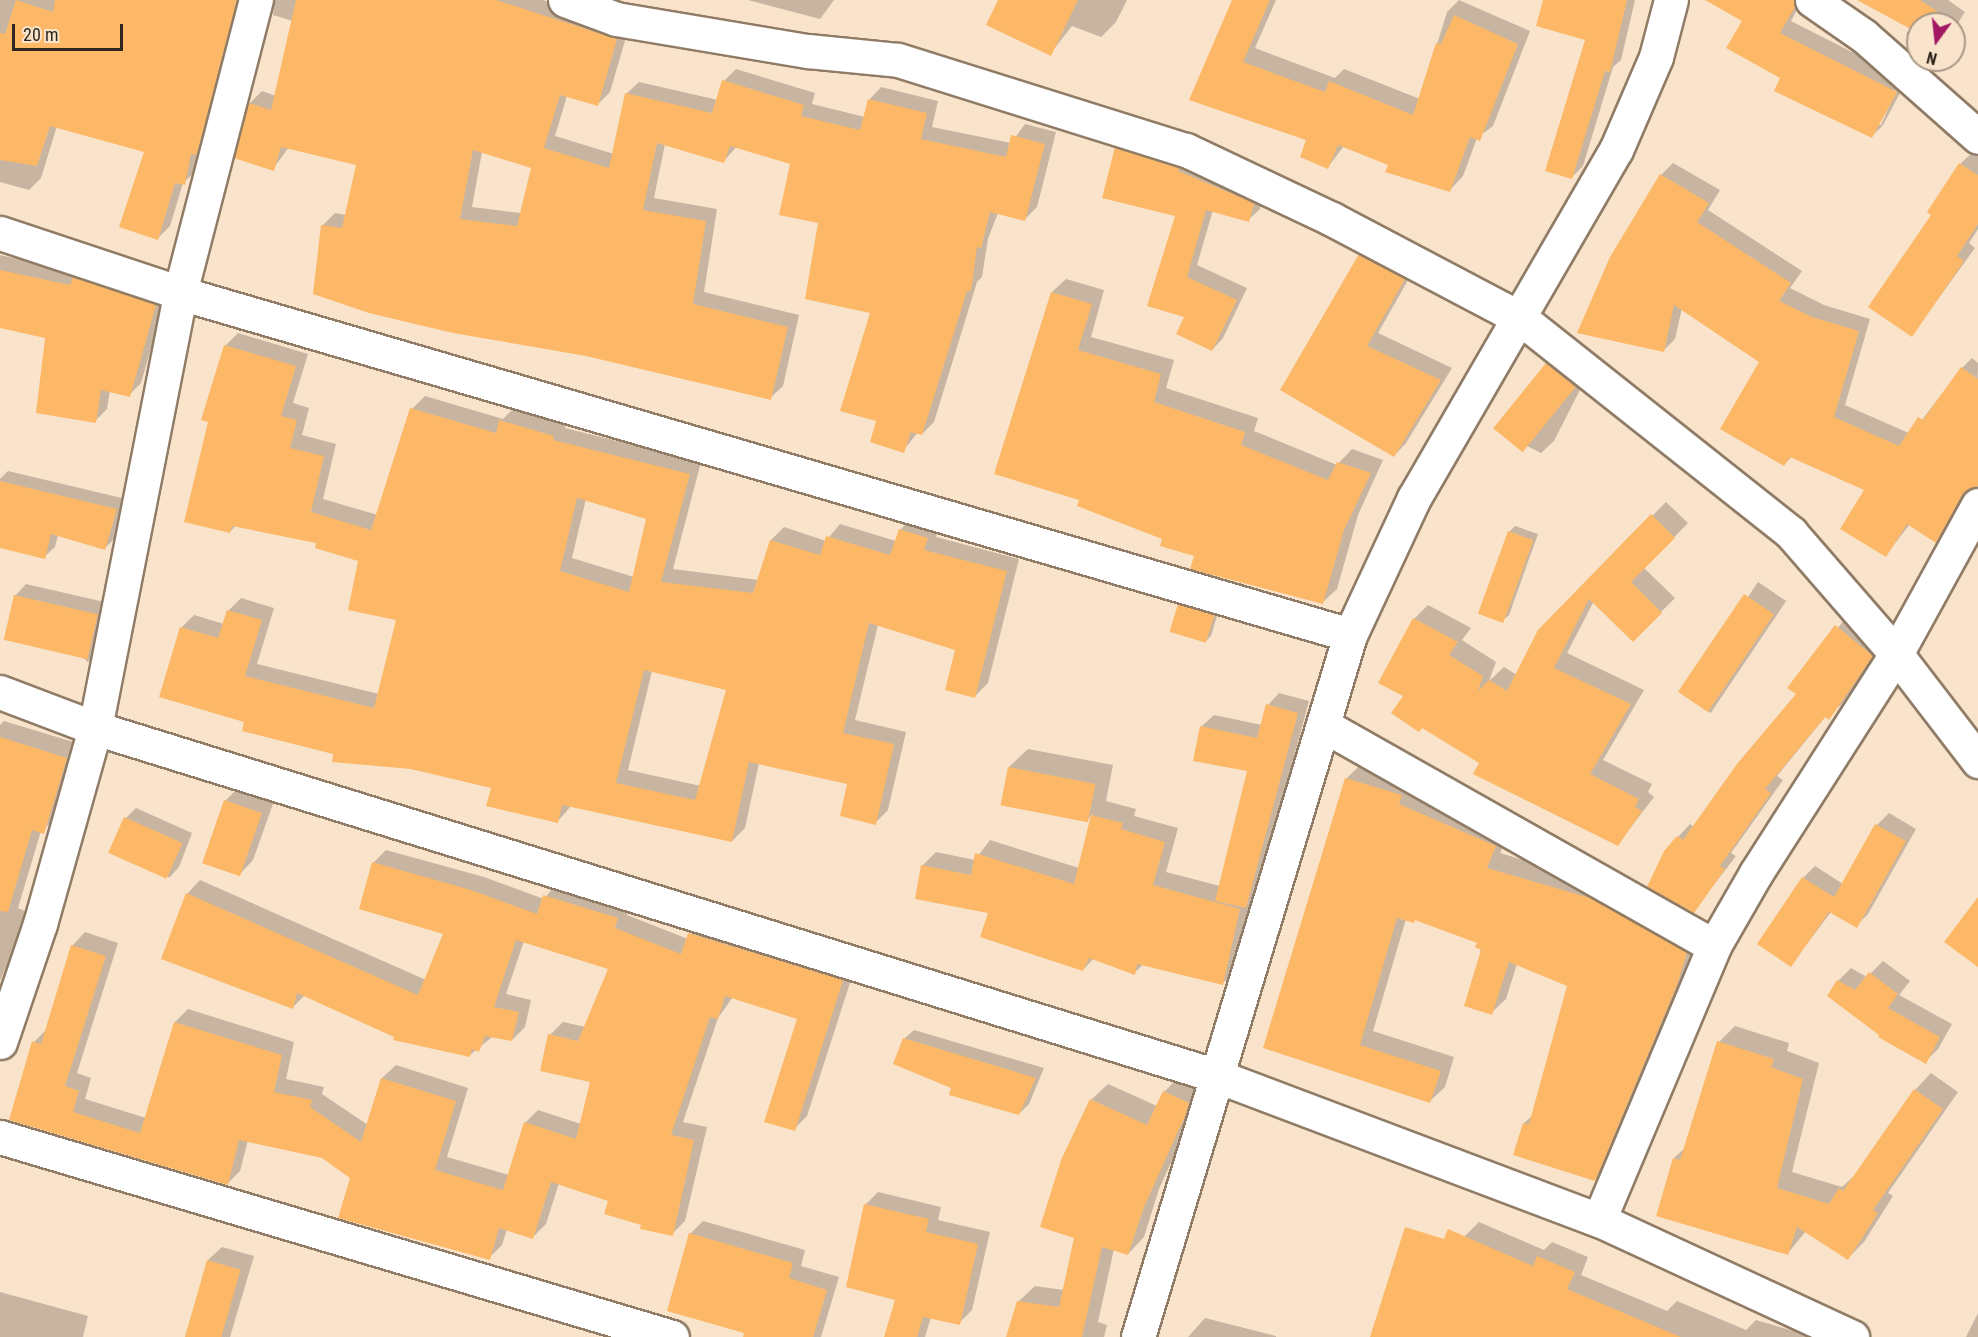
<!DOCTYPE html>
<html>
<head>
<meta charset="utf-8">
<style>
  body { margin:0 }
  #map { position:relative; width:1978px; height:1337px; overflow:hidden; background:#f9e3cb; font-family:"Roboto Condensed",sans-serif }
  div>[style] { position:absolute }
  .shadow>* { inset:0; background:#0003; transform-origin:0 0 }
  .building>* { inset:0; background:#fcb866; transform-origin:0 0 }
  .roads { filter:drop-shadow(2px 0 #907c66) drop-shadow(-2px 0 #907c66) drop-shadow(0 2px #907c66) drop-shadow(0 -2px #907c66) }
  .minor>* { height:33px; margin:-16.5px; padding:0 16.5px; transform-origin:16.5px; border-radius:16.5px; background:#fff }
  .tertiary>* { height:33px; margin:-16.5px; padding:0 16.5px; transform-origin:16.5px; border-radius:16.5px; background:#fff }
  span { translate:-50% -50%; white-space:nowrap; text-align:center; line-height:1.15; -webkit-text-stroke:6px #f9e3cb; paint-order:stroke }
  .north { position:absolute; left:1906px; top:12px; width:60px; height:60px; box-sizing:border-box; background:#f9e3cb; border:2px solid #a89886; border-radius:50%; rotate:195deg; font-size:16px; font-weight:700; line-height:24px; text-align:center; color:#2f271e }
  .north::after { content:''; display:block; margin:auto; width:21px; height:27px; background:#a21963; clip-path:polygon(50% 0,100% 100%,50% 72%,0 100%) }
  .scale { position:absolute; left:12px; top:24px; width:111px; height:27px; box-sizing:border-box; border:3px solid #2f271e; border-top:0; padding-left:8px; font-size:18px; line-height:21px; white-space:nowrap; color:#2f271e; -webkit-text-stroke:4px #f9e3cb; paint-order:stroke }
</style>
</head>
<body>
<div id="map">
  <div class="shadow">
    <div style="clip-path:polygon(0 0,245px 0,196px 171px,183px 183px,170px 226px,158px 238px,146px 151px,57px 126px,41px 178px,29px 190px,0 182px)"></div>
    <div style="clip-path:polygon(evenodd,275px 0,543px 0,629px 27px,610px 92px,598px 104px,567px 96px,555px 136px,614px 154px,626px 94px,639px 82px,718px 100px,724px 81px,736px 69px,815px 93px,812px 104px,865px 117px,869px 100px,881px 87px,938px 101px,932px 127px,1011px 143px,1025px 124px,1056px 132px,1037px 207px,1025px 219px,998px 213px,988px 239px,982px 277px,977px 282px,934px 422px,922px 434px,918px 432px,903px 451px,878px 420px,871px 312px,820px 222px,792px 163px,737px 146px,724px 161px,665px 144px,654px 198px,717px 209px,704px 292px,799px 315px,783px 386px,770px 398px,322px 226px,335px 213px,346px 215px,358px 163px,289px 147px,273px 169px,236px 157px,250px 103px,262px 91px,276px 96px,293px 21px,273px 15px,275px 0,482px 152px,533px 167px,521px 213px,472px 207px,482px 152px)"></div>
    <div style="clip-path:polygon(748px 0,834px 0,820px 19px)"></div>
    <div style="clip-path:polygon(1000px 0,1127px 0,1116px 22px,1101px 37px,1072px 26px,1050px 54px)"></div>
    <div style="clip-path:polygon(1233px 0,1276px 0,1255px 48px,1335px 78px,1344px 69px,1420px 99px,1447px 12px,1459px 0,1530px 31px,1493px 126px,1477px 138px,1463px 176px,1450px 190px,1344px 146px,1328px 167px,1308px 139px,1191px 99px)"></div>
    <div style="clip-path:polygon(1545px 0,1635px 0,1621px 60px,1613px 67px,1583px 166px,1572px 177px,1586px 39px)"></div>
    <div style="clip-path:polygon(evenodd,1762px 0,1802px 0,1791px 21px,1907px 80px,1883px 125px,1872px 136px,1782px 78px,1762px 0,1899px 84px,1881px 125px,1877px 125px,1899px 84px)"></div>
    <div style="clip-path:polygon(1860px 0,1948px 0,1965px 12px,1954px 29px,1954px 24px,1918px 24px,1918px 43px,1906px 34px,1911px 28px)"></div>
    <div style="clip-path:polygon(1128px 137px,1265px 191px,1260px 209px,1248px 220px,1213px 210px,1197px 265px,1247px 288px,1223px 338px,1212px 350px,1186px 316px,1177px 215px,1116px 148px)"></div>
    <div style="clip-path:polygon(1973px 152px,1978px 155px,1978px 229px,1969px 243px,1975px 248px,1912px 335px,1933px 215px,1960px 164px)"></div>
    <div style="clip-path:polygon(1673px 163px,1720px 190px,1708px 210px,1802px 271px,1790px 288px,1824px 305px,1870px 319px,1845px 405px,1911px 434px,1962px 368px,1972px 358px,1978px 363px,1975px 480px,1947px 529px,1935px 541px,1910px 524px,1886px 555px,1866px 489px,1792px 456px,1784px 465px,1761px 362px,1682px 308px,1675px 339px,1663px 351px,1661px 175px)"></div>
    <div style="clip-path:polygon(1372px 243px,1416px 266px,1378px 333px,1452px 368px,1406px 443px,1394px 456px,1282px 390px,1360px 255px)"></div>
    <div style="clip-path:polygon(0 255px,167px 293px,141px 383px,129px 395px,110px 390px,107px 409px,95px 421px,47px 336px,0 327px)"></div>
    <div style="clip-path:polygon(1066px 279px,1104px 290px,1091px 337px,1174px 360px,1166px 388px,1258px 418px,1254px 431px,1337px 465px,1352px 449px,1383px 460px,1358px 515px,1337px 589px,1323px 602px,1196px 555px,1081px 499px,1052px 292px)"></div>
    <div style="clip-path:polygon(evenodd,238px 333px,308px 354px,293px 403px,309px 408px,302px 435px,336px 444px,323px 499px,378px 515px,412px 409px,425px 396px,503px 419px,514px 408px,566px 423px,565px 428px,701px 462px,673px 569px,759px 580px,771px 540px,784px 527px,826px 541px,840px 524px,896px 541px,900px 530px,913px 517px,940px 526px,936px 537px,1019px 559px,988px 683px,975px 696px,957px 649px,878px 625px,855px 720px,906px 732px,888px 810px,875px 823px,849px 783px,759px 763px,745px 828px,732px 841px,571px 806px,558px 821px,493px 786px,334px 753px,246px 721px,181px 628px,194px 615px,224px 624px,228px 611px,241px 598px,274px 608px,257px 664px,379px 694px,398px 619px,360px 560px,318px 542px,236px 525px,230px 532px,225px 346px,238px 333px,586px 499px,648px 517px,634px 577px,572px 558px,586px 499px,238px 333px,652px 671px,728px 689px,701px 786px,628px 770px,652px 671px)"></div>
    <div style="clip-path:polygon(1560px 351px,1588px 374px,1554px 441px,1541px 453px,1509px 437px,1547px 363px)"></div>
    <div style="clip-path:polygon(8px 471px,126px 499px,115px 538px,104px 549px,58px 535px,55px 547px,44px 557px,0 546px,0 479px)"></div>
    <div style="clip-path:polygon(1666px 502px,1688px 523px,1644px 568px,1675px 598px,1633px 640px,1594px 601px,1567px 653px,1644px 690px,1603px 760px,1652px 784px,1648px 792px,1654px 797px,1618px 844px,1481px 762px,1405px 696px,1414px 619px,1428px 605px,1471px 628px,1462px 640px,1496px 662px,1489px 681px,1504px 667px,1517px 675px,1539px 631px)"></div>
    <div style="clip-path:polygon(1515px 526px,1538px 534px,1509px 615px,1503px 620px,1509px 532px)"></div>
    <div style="left:1758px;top:582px;width:34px;height:135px;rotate:34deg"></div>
    <div style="clip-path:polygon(26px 584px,109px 603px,99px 651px,88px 662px,15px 596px)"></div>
    <div style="clip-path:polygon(1186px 599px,1219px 609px,1211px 636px,1205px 642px,1180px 605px)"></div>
    <div style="clip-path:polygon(1849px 614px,1884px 643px,1841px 705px,1826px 716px,1777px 776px,1783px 780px,1731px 853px,1736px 856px,1694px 911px,1678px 837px,1690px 824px,1694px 827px,1798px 694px,1790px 688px)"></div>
    <div style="clip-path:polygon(1279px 693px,1309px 701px,1237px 969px,1223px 983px,1144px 964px,1134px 973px,1094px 958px,1083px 970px,922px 866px,936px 852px,975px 860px,990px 840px,1079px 868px,1093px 814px,1087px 820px,1009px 767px,1028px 749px,1113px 765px,1106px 801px,1136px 809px,1134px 816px,1178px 828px,1166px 872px,1220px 886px,1249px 770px,1202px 726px,1214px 715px,1262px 725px,1268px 705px)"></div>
    <div style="clip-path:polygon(4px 721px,80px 744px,57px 818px,41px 831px,18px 908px,29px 913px,0 981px,0 725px)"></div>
    <div style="clip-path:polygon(1361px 764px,1510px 831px,1500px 853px,1605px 884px,1700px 938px,1609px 1165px,1594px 1180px,1524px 1123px,1533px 1115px,1569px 986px,1517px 964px,1506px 999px,1491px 1013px,1479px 942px,1416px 919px,1406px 919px,1373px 1031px,1454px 1057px,1445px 1087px,1430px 1101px,1265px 1047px,1346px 779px)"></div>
    <div style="clip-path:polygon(238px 788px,274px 801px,253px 860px,241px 873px,225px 801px)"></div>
    <div style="clip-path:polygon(136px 808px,192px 833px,179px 867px,169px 878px,126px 818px)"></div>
    <div style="clip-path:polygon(1889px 813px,1916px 829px,1868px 914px,1856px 926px,1831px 912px,1791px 965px,1803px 878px,1815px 866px,1843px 884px,1877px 825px)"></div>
    <div style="clip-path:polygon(386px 850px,484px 877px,544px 899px,558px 882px,630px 905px,627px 915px,688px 939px,702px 920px,855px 967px,850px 983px,695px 933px,850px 983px,807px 1116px,794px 1129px,798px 1018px,733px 997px,718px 1018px,683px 1122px,707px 1127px,685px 1221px,672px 1234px,643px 1224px,609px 1200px,559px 1183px,546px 1224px,533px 1237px,507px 1229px,502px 1245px,489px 1258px,323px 1156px,248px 1140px,240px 1171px,227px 1184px,10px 1119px,34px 1042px,47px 1029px,72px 946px,85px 932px,118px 943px,77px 1073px,91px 1078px,85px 1099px,146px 1118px,175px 1022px,188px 1009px,294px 1042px,286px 1079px,324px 1087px,322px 1094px,368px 1125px,382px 1078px,396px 1065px,468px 1088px,447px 1157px,509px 1175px,525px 1123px,538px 1110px,581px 1124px,592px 1080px,550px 1035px,563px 1022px,586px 1027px,610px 968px,524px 941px,506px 994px,531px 1000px,525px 1027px,512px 1040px,492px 1037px,470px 1055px,395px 1036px,305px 995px,293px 1007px,163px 958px,188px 893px,200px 880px,426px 980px,445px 933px,373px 863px)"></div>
    <div style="clip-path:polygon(1883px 961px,1910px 981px,1899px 995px,1952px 1024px,1938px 1049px,1925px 1062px,1881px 1034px,1838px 981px,1851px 968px,1867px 977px)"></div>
    <div style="clip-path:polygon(1735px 1026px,1789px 1043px,1787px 1051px,1819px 1063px,1792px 1172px,1842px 1187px,1857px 1173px,1915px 1090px,1931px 1073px,1958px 1092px,1888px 1193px,1893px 1196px,1864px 1242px,1848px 1258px,1806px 1231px,1788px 1253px,1674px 1158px,1686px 1147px,1719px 1042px)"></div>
    <div style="clip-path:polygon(914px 1030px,1044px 1068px,1029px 1104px,1019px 1114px,953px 1087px,904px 1039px)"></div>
    <div style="clip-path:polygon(1180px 1076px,1205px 1087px,1159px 1189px,1144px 1237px,1128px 1254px,1114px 1249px,1098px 1322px,1107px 1325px,1104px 1337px,1010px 1337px,1018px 1302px,1035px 1286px,1064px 1290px,1076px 1237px,1091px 1100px,1108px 1084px,1157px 1106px,1164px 1092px)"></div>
    <div style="clip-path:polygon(878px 1192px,941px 1207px,938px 1220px,990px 1232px,972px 1310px,959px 1323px,931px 1317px,925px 1337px,885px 1337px,897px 1298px,865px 1205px)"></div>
    <div style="clip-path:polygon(703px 1221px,805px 1250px,801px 1266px,839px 1277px,821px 1337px,744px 1337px,746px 1332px,690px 1234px)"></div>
    <div style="clip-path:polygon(1479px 1222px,1544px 1250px,1552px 1242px,1588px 1257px,1581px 1275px,1667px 1311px,1677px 1301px,1746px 1330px,1756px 1320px,1814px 1337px,1444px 1337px,1464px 1237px)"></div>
    <div style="clip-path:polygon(222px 1247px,254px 1256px,230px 1337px,185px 1337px,208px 1260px)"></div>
    <div style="clip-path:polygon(0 1292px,88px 1316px,83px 1337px,0 1337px)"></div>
    <div style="clip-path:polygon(1978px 1313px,1978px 1337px,1966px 1337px)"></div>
    <div style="clip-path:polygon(1205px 1318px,1276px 1336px,1276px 1337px,1188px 1337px)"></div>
  </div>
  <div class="building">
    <div style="clip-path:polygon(16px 0,53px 12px,55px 0,237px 0,199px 146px,196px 155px,191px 154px,185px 185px,175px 183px,158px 240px,119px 227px,144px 152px,50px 126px,37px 166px,0 160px,0 33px,5px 34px)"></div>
    <div style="clip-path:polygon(evenodd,296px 0,496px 0,617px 39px,598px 106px,560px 95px,544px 148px,609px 168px,625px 93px,712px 113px,722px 80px,804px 105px,801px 116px,860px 130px,868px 99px,927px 113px,921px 139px,1006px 157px,1011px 135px,1045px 144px,1025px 221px,990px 212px,981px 248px,977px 247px,971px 291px,967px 291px,922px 435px,911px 432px,904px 453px,870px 442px,876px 421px,840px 411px,870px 313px,805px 299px,818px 223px,779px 215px,790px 164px,730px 146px,724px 163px,657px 143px,643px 210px,706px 221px,693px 304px,788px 327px,771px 400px,586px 356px,453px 333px,369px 313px,313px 294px,321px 225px,342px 228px,356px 165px,281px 147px,274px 171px,234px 158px,249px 103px,271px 110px,296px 0,473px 150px,531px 168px,517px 226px,460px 219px,473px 150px)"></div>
    <div style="clip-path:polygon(998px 0,1078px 0,1051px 56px,986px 25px)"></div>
    <div style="clip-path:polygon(1232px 0,1270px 0,1243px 62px,1325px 92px,1329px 81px,1413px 115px,1436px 43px,1441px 44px,1454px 15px,1518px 44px,1480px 141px,1470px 137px,1450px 192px,1385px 172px,1388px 165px,1338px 145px,1328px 169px,1300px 157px,1306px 140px,1189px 100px)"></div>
    <div style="clip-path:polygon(1543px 0,1627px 0,1610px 72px,1605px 71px,1572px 179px,1545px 171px,1585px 40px,1536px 26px)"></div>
    <div style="clip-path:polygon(1705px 0,1794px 0,1795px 7px,1780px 33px,1897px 92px,1872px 138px,1774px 91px,1780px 78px,1726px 48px,1742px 21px)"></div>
    <div style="clip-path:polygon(1857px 0,1920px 0,1938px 12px,1932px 24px,1918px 24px,1918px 33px)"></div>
    <div style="clip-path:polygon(1115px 147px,1179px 167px,1178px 171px,1254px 203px,1249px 222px,1206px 210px,1187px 277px,1237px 300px,1212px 351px,1176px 334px,1184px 317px,1147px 306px,1175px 216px,1102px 198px)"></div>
    <div style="clip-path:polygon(1959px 163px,1978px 175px,1978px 224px,1957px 256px,1964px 261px,1912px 337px,1868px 307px,1931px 215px,1927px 212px)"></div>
    <div style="clip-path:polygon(1660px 174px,1709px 203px,1697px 222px,1791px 283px,1779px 301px,1812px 317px,1859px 331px,1834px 417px,1899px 446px,1918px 417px,1923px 420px,1961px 367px,1978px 379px,1978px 486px,1962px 495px,1936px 543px,1907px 524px,1886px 557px,1840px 529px,1864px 490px,1790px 457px,1784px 466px,1720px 429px,1759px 362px,1674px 305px,1664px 352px,1577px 333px,1610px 257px)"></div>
    <div style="clip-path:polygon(1359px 254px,1405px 279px,1367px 346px,1441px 380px,1394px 457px,1280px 390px)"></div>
    <div style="clip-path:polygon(0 270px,70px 285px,73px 277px,156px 305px,130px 397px,101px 390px,96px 423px,36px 413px,45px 338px,0 328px)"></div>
    <div style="clip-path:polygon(1051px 292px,1092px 304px,1078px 350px,1161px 374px,1154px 402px,1245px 432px,1241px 445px,1328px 480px,1337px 462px,1371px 473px,1344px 530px,1323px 604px,1190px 569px,1194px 556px,1160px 546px,1162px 539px,1077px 506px,1079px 500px,994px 474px)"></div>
    <div style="clip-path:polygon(evenodd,224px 345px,296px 366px,281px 416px,297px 420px,290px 448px,324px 456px,311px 512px,371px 530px,410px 408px,496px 433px,499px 420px,554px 436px,553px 440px,690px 474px,661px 582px,753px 593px,770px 540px,820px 555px,826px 536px,890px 555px,899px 529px,928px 538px,924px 550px,1007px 571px,975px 698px,945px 690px,955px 650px,869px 623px,843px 733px,894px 744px,876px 825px,840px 816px,847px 784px,749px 762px,732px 842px,562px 805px,558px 823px,486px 806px,491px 788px,411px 769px,332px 762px,333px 754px,242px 731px,244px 722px,159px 697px,180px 627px,218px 638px,227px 610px,262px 620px,245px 676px,374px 708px,396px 620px,348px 610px,358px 561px,315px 548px,316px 543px,232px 526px,230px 533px,184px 522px,208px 422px,201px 420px,224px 345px,577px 498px,646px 519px,629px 592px,560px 571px,577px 498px,224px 345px,644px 670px,726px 690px,695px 800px,616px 783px,644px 670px)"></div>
    <div style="left:1546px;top:363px;width:38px;height:84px;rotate:39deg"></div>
    <div style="clip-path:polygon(0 481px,117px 509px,105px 550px,51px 534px,45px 559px,0 548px)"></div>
    <div style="clip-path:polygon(1651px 514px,1675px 538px,1631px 582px,1662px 613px,1633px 642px,1589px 599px,1554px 668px,1631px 704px,1590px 774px,1639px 799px,1635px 807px,1642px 811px,1618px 846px,1473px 774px,1479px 763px,1422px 728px,1419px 732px,1391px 713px,1403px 696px,1378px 683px,1413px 618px,1458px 642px,1449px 655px,1483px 676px,1478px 691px,1489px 680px,1507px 691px,1538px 630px)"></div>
    <div style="left:1508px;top:531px;width:27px;height:88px;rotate:20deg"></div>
    <div style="left:1744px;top:594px;width:36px;height:118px;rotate:34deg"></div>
    <div style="left:14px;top:595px;width:86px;height:46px;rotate:13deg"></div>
    <div style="left:1178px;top:604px;width:38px;height:29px;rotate:17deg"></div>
    <div style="clip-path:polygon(1835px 625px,1873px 656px,1829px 720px,1825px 717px,1765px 789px,1771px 793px,1720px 866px,1725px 869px,1694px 913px,1647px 887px,1664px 851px,1677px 836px,1683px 840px,1737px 764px,1796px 694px,1787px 688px)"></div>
    <div style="clip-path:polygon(1266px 704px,1298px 713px,1246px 908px,1215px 901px,1247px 771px,1193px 761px,1200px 726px,1257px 738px)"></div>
    <div style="clip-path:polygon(0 737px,67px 758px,44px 834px,32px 830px,8px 912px,0 911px)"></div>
    <div style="left:1008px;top:767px;width:89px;height:39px;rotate:11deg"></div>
    <div style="clip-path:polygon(1345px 778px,1402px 795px,1399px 804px,1496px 846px,1487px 868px,1590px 898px,1687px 952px,1677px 985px,1595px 1181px,1513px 1155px,1523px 1123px,1529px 1124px,1567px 986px,1509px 962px,1492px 1015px,1464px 1006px,1481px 950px,1475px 947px,1477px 943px,1415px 920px,1414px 923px,1397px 918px,1360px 1045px,1441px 1071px,1430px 1103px,1263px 1048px)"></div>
    <div style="left:224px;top:800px;width:40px;height:67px;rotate:19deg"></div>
    <div style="clip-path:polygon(1091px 815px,1123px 823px,1121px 829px,1165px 842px,1153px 885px,1240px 909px,1223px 985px,1137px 964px,1135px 975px,1089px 958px,1083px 971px,980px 937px,988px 913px,915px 899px,921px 865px,971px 875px,975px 853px,1074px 884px)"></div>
    <div style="left:124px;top:817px;width:64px;height:39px;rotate:24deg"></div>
    <div style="clip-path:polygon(1875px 824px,1906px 841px,1857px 928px,1829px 912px,1791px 967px,1757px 944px,1802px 877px,1834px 897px)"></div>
    <div style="clip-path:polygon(372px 862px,471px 890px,537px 914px,543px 895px,618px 918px,615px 928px,681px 954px,688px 933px,843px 980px,795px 1131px,764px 1122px,797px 1019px,725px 996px,718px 1019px,710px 1017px,671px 1135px,694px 1140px,673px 1236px,640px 1229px,641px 1225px,604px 1214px,608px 1201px,551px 1182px,533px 1239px,499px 1228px,490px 1260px,338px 1218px,350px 1178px,322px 1158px,239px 1140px,228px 1185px,9px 1120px,32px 1041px,41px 1044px,71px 945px,106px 956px,65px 1086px,79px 1091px,73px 1112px,140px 1133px,174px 1022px,282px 1055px,274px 1092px,312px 1100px,310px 1107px,361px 1142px,381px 1078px,456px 1101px,435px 1170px,503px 1190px,524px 1122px,576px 1139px,590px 1082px,540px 1071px,548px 1034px,578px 1041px,608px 969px,516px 940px,494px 1007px,519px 1012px,512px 1041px,485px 1036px,479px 1052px,472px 1049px,470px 1057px,393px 1040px,394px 1037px,297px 993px,293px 1009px,161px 959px,186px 893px,418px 995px,443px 934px,359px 909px)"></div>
    <div style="clip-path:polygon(1978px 897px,1978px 967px,1944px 942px)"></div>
    <div style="clip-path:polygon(1869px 972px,1898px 994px,1888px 1008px,1940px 1037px,1926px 1064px,1878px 1037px,1879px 1035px,1827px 996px,1837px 980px,1855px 990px)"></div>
    <div style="clip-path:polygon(903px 1038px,1036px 1078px,1019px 1115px,949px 1095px,951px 1088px,893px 1064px)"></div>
    <div style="clip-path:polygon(1717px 1041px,1774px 1059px,1771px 1067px,1803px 1079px,1777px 1188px,1829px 1204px,1839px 1188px,1843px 1191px,1914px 1089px,1943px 1109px,1873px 1210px,1878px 1213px,1848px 1260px,1797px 1227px,1788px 1255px,1656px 1216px,1673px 1158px,1680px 1160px)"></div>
    <div style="clip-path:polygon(1163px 1091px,1189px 1103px,1185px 1116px,1144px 1207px,1128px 1255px,1102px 1247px,1082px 1337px,1006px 1337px,1017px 1301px,1059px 1307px,1074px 1238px,1040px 1227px,1061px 1160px,1090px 1099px,1147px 1125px)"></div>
    <div style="clip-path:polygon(864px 1204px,929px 1219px,926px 1232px,978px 1244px,960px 1325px,923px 1317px,917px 1337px,884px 1337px,895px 1300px,846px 1287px)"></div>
    <div style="clip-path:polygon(1405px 1227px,1444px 1239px,1448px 1229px,1533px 1266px,1537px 1256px,1575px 1272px,1567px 1289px,1681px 1337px,1370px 1337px)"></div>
    <div style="clip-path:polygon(689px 1233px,793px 1263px,789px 1278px,827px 1290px,813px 1337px,743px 1337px,744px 1333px,667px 1311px)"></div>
    <div style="left:207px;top:1260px;width:35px;height:80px;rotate:16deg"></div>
  </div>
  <div class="roads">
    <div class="minor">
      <div style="left:565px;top:0;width:54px;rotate:20.4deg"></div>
      <div style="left:616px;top:19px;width:195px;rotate:9.5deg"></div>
      <div style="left:808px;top:51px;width:90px;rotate:5.7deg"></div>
      <div style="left:898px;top:60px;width:302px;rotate:17.4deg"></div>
      <div style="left:1186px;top:150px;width:161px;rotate:25.3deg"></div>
      <div style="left:1332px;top:219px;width:212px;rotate:27.8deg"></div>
      <div style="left:1520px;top:318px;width:346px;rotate:38.4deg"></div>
      <div style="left:1791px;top:533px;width:160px;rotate:49deg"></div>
      <div style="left:1896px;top:654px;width:135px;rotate:52.5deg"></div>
      <div style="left:1812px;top:0;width:63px;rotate:34.7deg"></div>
      <div style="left:1864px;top:36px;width:152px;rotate:41.5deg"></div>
      <div style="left:0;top:233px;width:190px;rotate:18.4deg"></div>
      <div style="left:180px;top:293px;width:1219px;rotate:16.29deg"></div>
      <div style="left:0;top:692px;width:102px;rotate:20.8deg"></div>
      <div style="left:95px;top:728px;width:1175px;rotate:17.23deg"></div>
      <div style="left:1217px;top:1076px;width:408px;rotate:20.7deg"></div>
      <div style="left:1599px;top:1220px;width:279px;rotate:24.8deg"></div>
      <div style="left:1323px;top:725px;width:449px;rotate:29.5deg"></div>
      <div style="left:0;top:1137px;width:701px;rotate:16.57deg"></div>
      <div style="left:1599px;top:1220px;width:297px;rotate:-67.2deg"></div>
      <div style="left:1714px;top:946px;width:84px;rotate:-60.1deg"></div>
      <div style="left:1756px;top:873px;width:260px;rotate:-57.4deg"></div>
      <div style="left:1896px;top:654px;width:170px;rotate:-61.2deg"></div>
      <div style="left:1138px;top:1337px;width:733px;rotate:-73.2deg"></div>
      <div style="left:1350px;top:635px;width:151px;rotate:-65deg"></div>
      <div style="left:1414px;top:498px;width:402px;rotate:-59.9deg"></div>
      <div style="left:1616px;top:150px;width:101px;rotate:-66.7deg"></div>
      <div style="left:1656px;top:57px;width:59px;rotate:-75.3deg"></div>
    </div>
    <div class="tertiary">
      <div style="left:0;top:1042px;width:125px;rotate:-71.3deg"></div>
      <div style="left:40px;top:924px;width:204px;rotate:-74.3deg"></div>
      <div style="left:95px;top:728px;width:443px;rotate:-78.9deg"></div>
      <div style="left:180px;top:293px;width:303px;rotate:-75.5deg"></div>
    </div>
  </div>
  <div class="north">N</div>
  <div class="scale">20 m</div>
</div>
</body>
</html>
